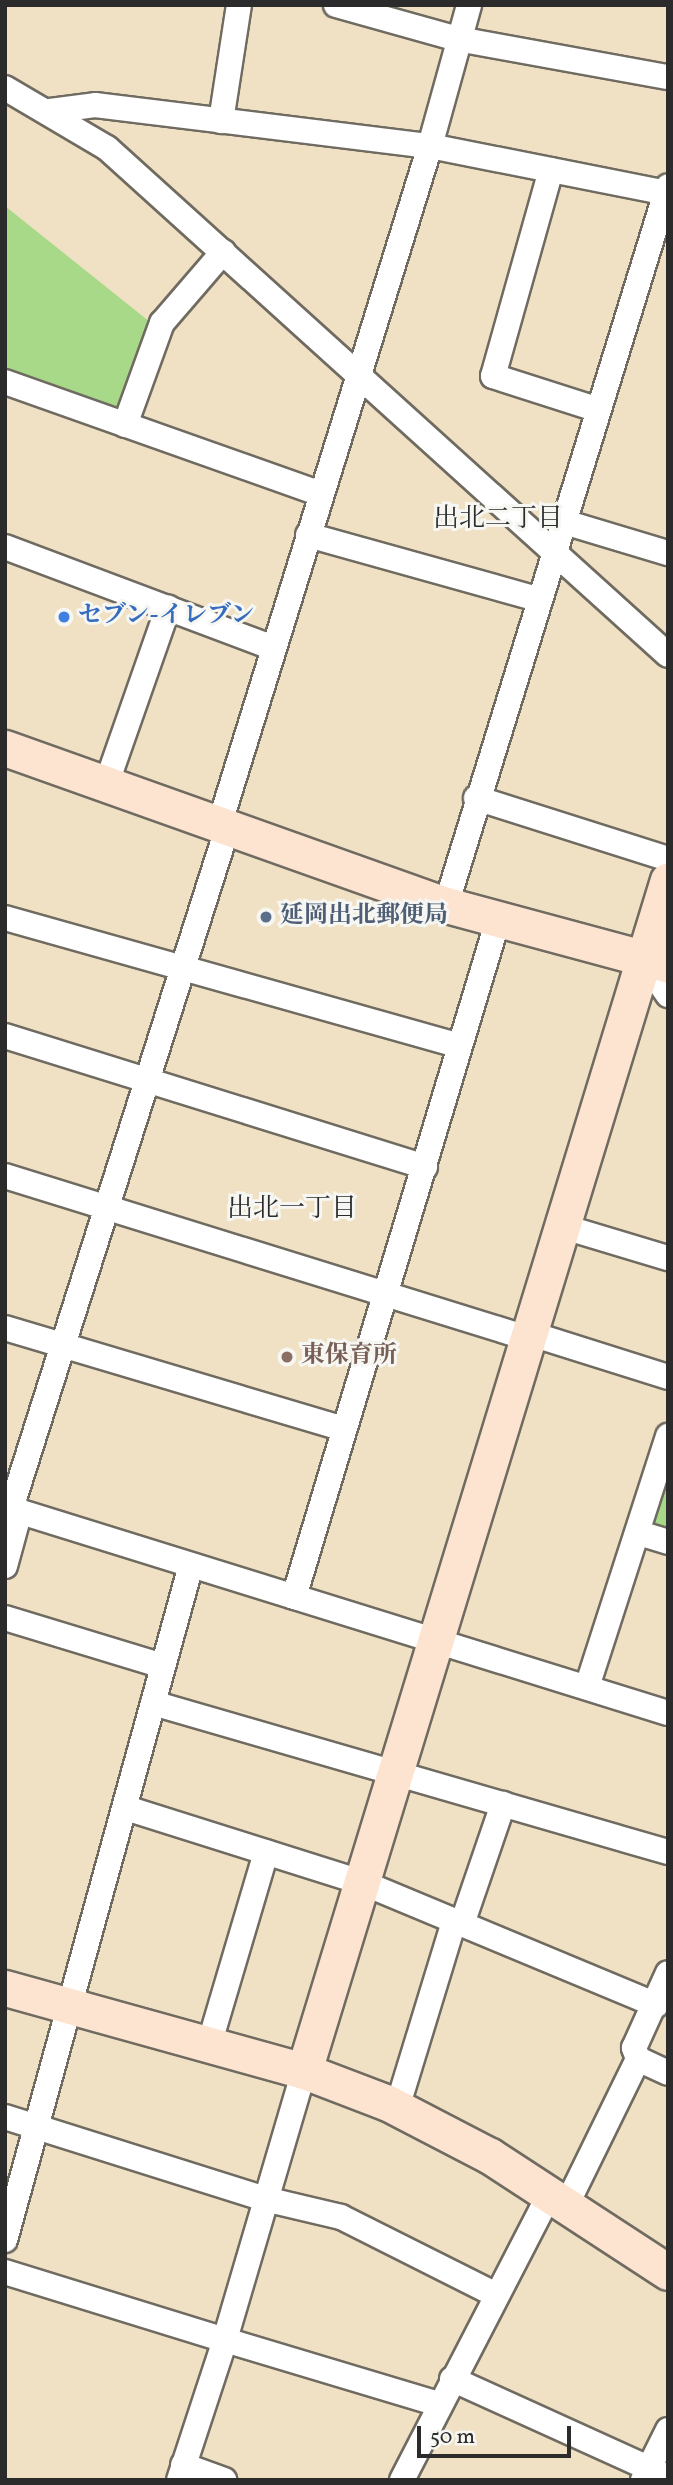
<!DOCTYPE html>
<html>
<head>
<meta charset="utf-8">
<style>
  body { margin:0 }
  #map { position:relative; width:673px; height:2485px; overflow:hidden; background:#f0e1c4; font-family:Vollkorn,"Noto Serif JP",serif }
  div>[style] { position:absolute }
  .green>* { inset:0; background:#a7d989 }
  .roads { filter:drop-shadow(2px 0 #706b61) drop-shadow(-2px 0 #706b61) drop-shadow(0 2px #706b61) drop-shadow(0 -2px #706b61) }
  .street>* { height:24px; margin:-12px; padding:0 12px; transform-origin:12px; border-radius:12px; background:#fff }
  .secondary>* { height:35px; margin:-17.5px; padding:0 17.5px; transform-origin:17.5px; border-radius:17.5px; background:#fde4d0 }
  .dots>* { width:19px; height:19px; translate:-50% -50%; box-sizing:border-box; border:4px solid #f6f6f2; border-radius:50% }
  span { translate:-50% -50%; white-space:nowrap; text-align:center; line-height:1.15; -webkit-text-stroke:6px #f6f6f2; paint-order:stroke }
  .shop-label { font-size:24px; color:#366cbe; font-weight:700 }
  .left { translate:0 -50%; text-align:left }
  .service-label { font-size:24px; color:#4e5e75; font-weight:700 }
  .education-label { font-size:24px; color:#785e54; font-weight:700 }
  .neighbourhood-label { font-size:26px; color:#2b2b2b }
  .frame { position:absolute; inset:0; border:7px solid #2b2b2b; pointer-events:none }
  .scale { position:absolute; left:417px; top:2426px; width:154px; height:32px; box-sizing:border-box; border:4px solid #2b2b2b; border-top:0; padding-left:9px; font-size:21px; line-height:24px; white-space:nowrap; color:#2b2b2b; -webkit-text-stroke:5px #f6f6f2; paint-order:stroke }
</style>
</head>
<body>
<div id="map">
  <div class="green">
    <div style="clip-path:polygon(5px 206px,150px 322px,123px 413px,5px 369px)"></div>
    <div style="clip-path:polygon(668px 1467px,668px 1531px,651px 1526px)"></div>
  </div>
  <div class="roads">
    <div class="street">
      <div style="left:336px;top:5px;width:127px;rotate:15.6deg"></div>
      <div style="left:458px;top:39px;width:213px;rotate:10.3deg"></div>
      <div style="left:5px;top:88px;width:118px;rotate:30.5deg"></div>
      <div style="left:107px;top:148px;width:756px;rotate:42.11deg"></div>
      <div style="left:50px;top:111px;width:45px;rotate:-7.6deg"></div>
      <div style="left:95px;top:105px;width:337px;rotate:7deg"></div>
      <div style="left:430px;top:146px;width:243px;rotate:11.2deg"></div>
      <div style="left:221px;top:121px;width:117px;rotate:-81.2deg"></div>
      <div style="left:551px;top:170px;width:214px;rotate:105.7deg"></div>
      <div style="left:493px;top:376px;width:108px;rotate:17.8deg"></div>
      <div style="left:5px;top:382px;width:335px;rotate:19.5deg"></div>
      <div style="left:125px;top:425px;width:109px;rotate:-70.1deg"></div>
      <div style="left:162px;top:323px;width:94px;rotate:-49.3deg"></div>
      <div style="left:561px;top:521px;width:112px;rotate:16.7deg"></div>
      <div style="left:308px;top:535px;width:238px;rotate:15.6deg"></div>
      <div style="left:5px;top:547px;width:287px;rotate:20.6deg"></div>
      <div style="left:106px;top:785px;width:188px;rotate:-70.7deg"></div>
      <div style="left:476px;top:798px;width:201px;rotate:17.6deg"></div>
      <div style="left:219px;top:826px;width:712px;rotate:-72.76deg"></div>
      <div style="left:430px;top:146px;width:146px;rotate:-74.5deg"></div>
      <div style="left:446px;top:905px;width:752px;rotate:-72.84deg"></div>
      <div style="left:5px;top:918px;width:472px;rotate:15.7deg"></div>
      <div style="left:668px;top:943px;width:30px;rotate:147deg"></div>
      <div style="left:643px;top:959px;width:44px;rotate:55.2deg"></div>
      <div style="left:5px;top:1036px;width:440px;rotate:17.3deg"></div>
      <div style="left:5px;top:1176px;width:547px;rotate:17.24deg"></div>
      <div style="left:527px;top:1338px;width:11px;rotate:-10deg"></div>
      <div style="left:538px;top:1336px;width:136px;rotate:17.5deg"></div>
      <div style="left:561px;top:1226px;width:112px;rotate:16.7deg"></div>
      <div style="left:5px;top:1328px;width:353px;rotate:16.6deg"></div>
      <div style="left:5px;top:1507px;width:694px;rotate:17.26deg"></div>
      <div style="left:639px;top:1533px;width:30px;rotate:17deg"></div>
      <div style="left:5px;top:1566px;width:46px;rotate:-74.7deg"></div>
      <div style="left:17px;top:1522px;width:23px;rotate:-97deg"></div>
      <div style="left:14px;top:1499px;width:703px;rotate:-72.36deg"></div>
      <div style="left:294px;top:1597px;width:707px;rotate:-73.23deg"></div>
      <div style="left:5px;top:1618px;width:165px;rotate:16.9deg"></div>
      <div style="left:587px;top:1687px;width:264px;rotate:-72.1deg"></div>
      <div style="left:153px;top:1703px;width:536px;rotate:16.14deg"></div>
      <div style="left:126px;top:1808px;width:246px;rotate:17.5deg"></div>
      <div style="left:361px;top:1882px;width:320px;rotate:22.6deg"></div>
      <div style="left:462px;top:1924px;width:127px;rotate:-71.1deg"></div>
      <div style="left:209px;top:2045px;width:201px;rotate:-73.5deg"></div>
      <div style="left:638px;top:2059px;width:33px;rotate:25deg"></div>
      <div style="left:304px;top:2071px;width:280px;rotate:106.4deg"></div>
      <div style="left:225px;top:2340px;width:223px;rotate:16.7deg"></div>
      <div style="left:397px;top:2108px;width:195px;rotate:-73deg"></div>
      <div style="left:5px;top:2117px;width:277px;rotate:17.5deg"></div>
      <div style="left:269px;top:2200px;width:74px;rotate:13.3deg"></div>
      <div style="left:341px;top:2217px;width:174px;rotate:26.7deg"></div>
      <div style="left:566px;top:2206px;width:164px;rotate:-63.9deg"></div>
      <div style="left:638px;top:2059px;width:12px;rotate:-110deg"></div>
      <div style="left:634px;top:2048px;width:82px;rotate:-65.6deg"></div>
      <div style="left:5px;top:2240px;width:700px;rotate:-74.59deg"></div>
      <div style="left:5px;top:2272px;width:230px;rotate:17.2deg"></div>
      <div style="left:225px;top:2340px;width:147px;rotate:108.2deg"></div>
      <div style="left:452px;top:2379px;width:237px;rotate:24.4deg"></div>
      <div style="left:183px;top:2465px;width:44px;rotate:20.1deg"></div>
      <div style="left:402px;top:2480px;width:321px;rotate:-62.7deg"></div>
      <div style="left:643px;top:2480px;width:56px;rotate:-63.4deg"></div>
    </div>
    <div class="secondary">
      <div style="left:5px;top:748px;width:468px;rotate:19.6deg"></div>
      <div style="left:446px;top:905px;width:230px;rotate:15.1deg"></div>
      <div style="left:5px;top:1988px;width:310px;rotate:15.5deg"></div>
      <div style="left:304px;top:2071px;width:90px;rotate:20.9deg"></div>
      <div style="left:388px;top:2103px;width:115px;rotate:27.5deg"></div>
      <div style="left:490px;top:2156px;width:212px;rotate:33.1deg"></div>
      <div style="left:304px;top:2071px;width:1245px;rotate:-73.01deg"></div>
    </div>
  </div>
  <div class="dots">
    <div style="left:64px;top:617px;background:#3f7fe0"></div>
    <div style="left:266px;top:917px;background:#5c6f8a"></div>
    <div style="left:287px;top:1357px;background:#8d6e63"></div>
  </div>
  <div class="shop-label">
    <span class="left" style="left:78px;top:617px">セブン-イレブン</span>
  </div>
  <div class="service-label">
    <span class="left" style="left:280px;top:917px">延岡出北郵便局</span>
  </div>
  <div class="education-label">
    <span class="left" style="left:301px;top:1357px">東保育所</span>
  </div>
  <div class="neighbourhood-label">
    <span style="left:498px;top:520px">出北二丁目</span>
    <span style="left:292px;top:1210px">出北一丁目</span>
  </div>
  <div class="frame"></div>
  <div class="scale">50 m</div>
</div>
</body>
</html>
